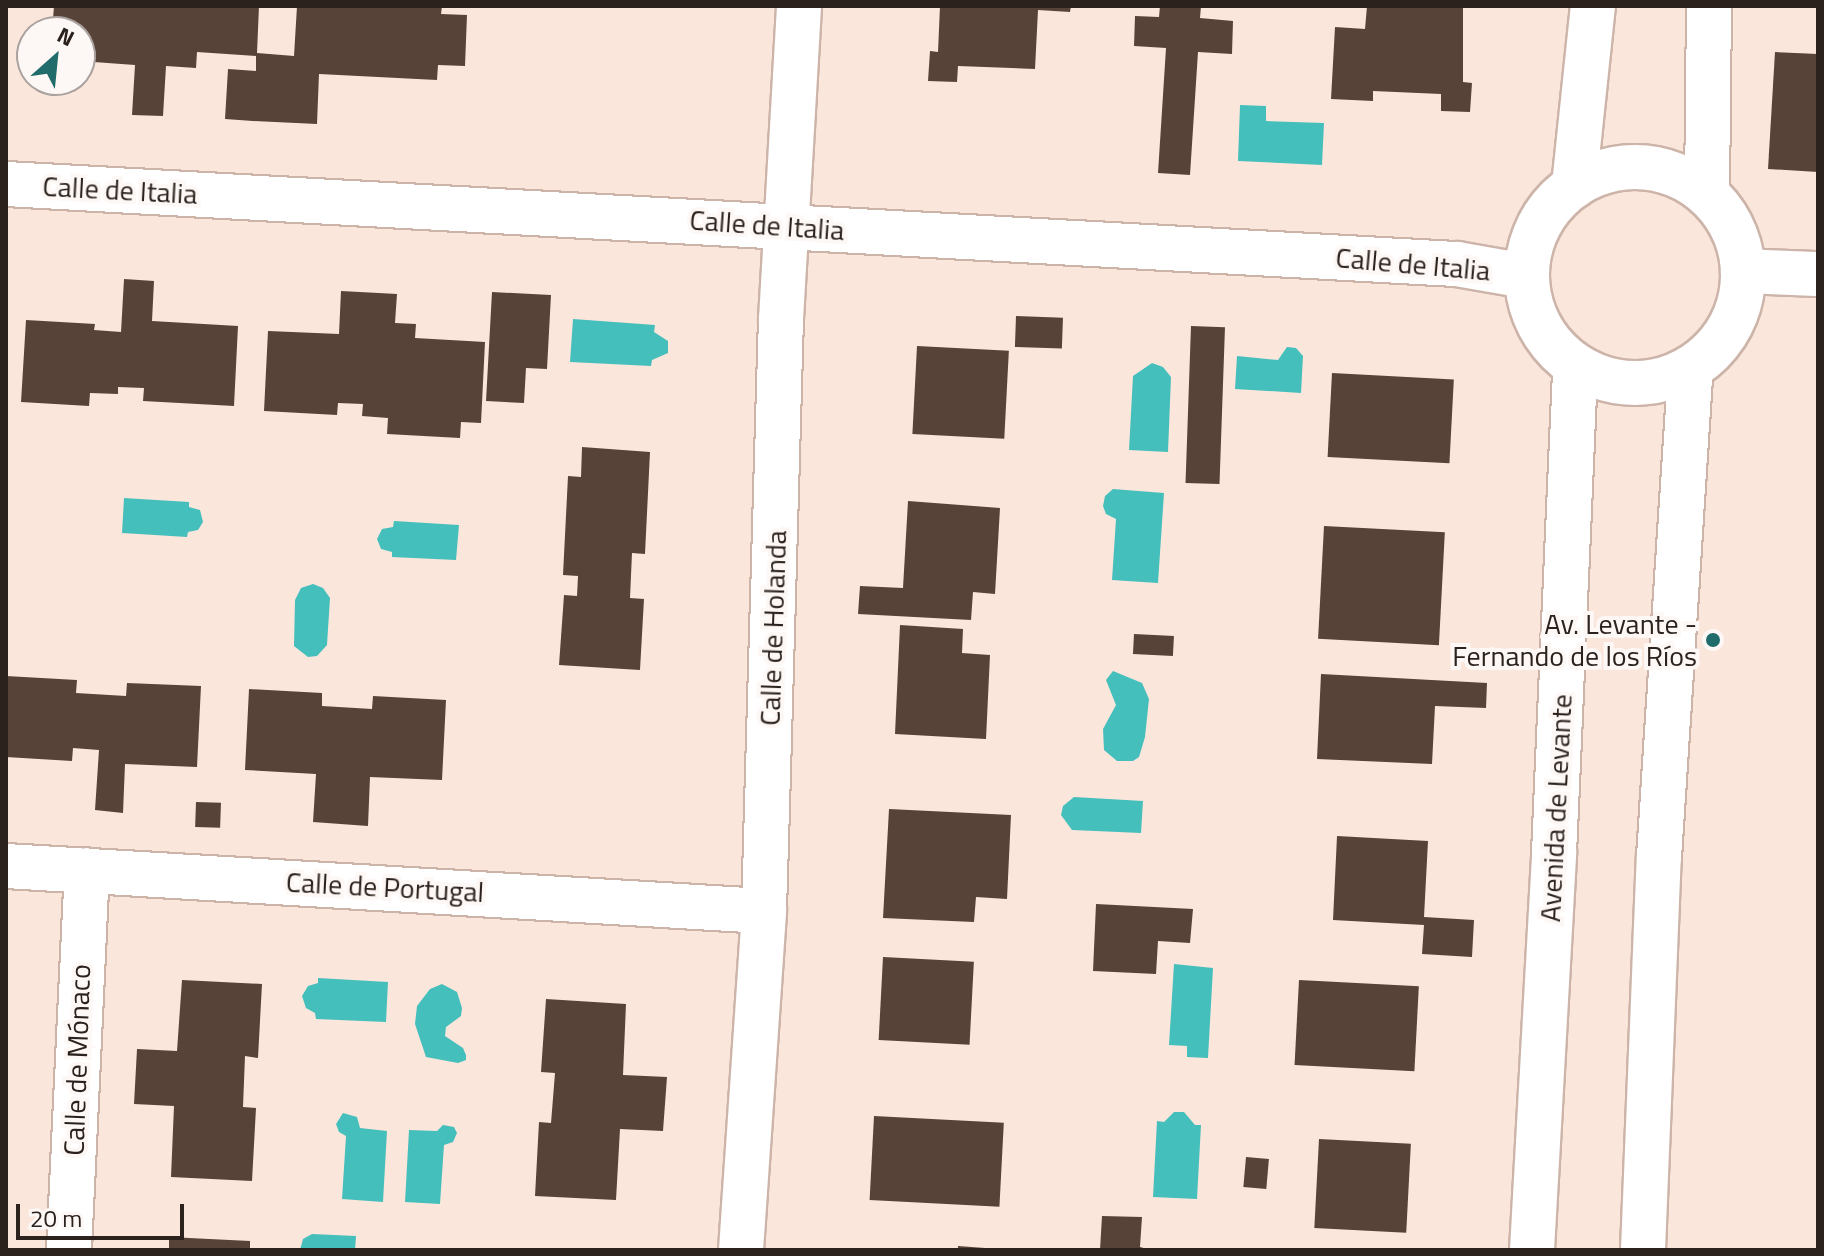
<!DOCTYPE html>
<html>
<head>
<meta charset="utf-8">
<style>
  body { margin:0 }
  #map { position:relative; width:1824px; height:1256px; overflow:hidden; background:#fbe6dc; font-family:"Titillium Web",sans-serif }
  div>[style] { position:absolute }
  .water>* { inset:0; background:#45bfbc }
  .building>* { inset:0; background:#584339; transform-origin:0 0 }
  .roads { filter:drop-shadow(2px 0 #cdb4a9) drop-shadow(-2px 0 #cdb4a9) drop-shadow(0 2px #cdb4a9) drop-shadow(0 -2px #cdb4a9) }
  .minor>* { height:44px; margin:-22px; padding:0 22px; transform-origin:22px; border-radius:22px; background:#fff }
  .minor>.ring { margin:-22px; padding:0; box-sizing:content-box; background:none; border:44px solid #fff; border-radius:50% }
  .dots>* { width:22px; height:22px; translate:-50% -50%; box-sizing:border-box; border:4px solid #fdf7f5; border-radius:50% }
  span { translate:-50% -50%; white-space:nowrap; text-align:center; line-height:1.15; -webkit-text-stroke:8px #fdf7f5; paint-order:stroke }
  .street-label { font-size:28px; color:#2b221d }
  .poi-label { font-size:28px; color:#2b221d }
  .right { translate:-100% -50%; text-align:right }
  .frame { position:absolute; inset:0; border:8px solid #2b221d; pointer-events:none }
  .north { position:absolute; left:16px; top:16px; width:80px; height:80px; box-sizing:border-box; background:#fdf7f5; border:2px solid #a9a29f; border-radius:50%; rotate:27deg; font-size:22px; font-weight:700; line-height:32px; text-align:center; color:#2b221d }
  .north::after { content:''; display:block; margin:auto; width:28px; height:36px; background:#206c6a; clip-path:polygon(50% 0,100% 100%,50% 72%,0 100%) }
  .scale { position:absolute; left:16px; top:1204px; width:168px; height:36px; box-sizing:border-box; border:4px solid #2b221d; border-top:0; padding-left:10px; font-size:24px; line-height:28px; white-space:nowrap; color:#2b221d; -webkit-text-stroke:6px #fdf7f5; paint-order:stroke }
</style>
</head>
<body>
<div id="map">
  <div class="water">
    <div style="clip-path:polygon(1240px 105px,1266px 106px,1266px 121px,1324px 123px,1322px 165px,1238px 161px)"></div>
    <div style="clip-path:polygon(573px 319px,655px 325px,654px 332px,668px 341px,668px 353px,652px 360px,651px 366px,570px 362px)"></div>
    <div style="clip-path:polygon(1287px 347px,1296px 348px,1303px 356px,1301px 393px,1235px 389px,1237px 356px,1278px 360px)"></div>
    <div style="clip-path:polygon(1152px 363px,1163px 367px,1171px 377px,1168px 452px,1129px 450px,1133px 376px)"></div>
    <div style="clip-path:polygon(1113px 489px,1164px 493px,1158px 583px,1112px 580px,1116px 519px,1106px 514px,1103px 506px,1105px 496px)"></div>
    <div style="clip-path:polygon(124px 498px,189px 502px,189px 507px,200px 510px,203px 522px,198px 530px,188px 532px,187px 537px,122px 533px)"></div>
    <div style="clip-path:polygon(394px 521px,459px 525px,456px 560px,392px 557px,392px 552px,381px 549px,377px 539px,382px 529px,393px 527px)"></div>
    <div style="clip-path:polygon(313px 584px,323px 588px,330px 598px,327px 645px,317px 656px,308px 657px,294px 646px,295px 600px,301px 588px)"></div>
    <div style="clip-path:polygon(1113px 671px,1142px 683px,1149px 699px,1145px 737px,1139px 757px,1133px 761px,1117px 761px,1104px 750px,1103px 729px,1116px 705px,1106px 680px)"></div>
    <div style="clip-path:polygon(1074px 797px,1143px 801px,1141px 833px,1072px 830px,1061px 815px,1063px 806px)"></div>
    <div style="clip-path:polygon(1174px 964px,1213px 968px,1208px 1058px,1187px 1057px,1187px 1046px,1169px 1045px)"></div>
    <div style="clip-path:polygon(318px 978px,388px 982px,386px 1022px,316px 1019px,315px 1013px,306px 1008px,302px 996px,308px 986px,318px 983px)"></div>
    <div style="clip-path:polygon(442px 984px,457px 992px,462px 1008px,461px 1016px,446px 1027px,445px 1036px,463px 1048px,466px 1055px,466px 1060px,458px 1063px,426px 1057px,415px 1024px,417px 1006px,430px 989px)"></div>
    <div style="clip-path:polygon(1174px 1112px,1184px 1112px,1195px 1125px,1201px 1125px,1197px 1199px,1153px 1197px,1157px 1121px,1164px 1122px)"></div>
    <div style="clip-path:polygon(343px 1113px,357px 1117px,360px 1128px,387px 1131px,383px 1202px,342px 1199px,346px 1136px,339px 1132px,336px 1124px)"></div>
    <div style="clip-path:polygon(443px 1125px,454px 1127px,457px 1133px,453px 1142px,444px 1145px,440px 1204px,405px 1202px,409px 1130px,437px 1131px)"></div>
    <div style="clip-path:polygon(312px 1234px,356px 1236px,355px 1250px,300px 1250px,303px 1239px)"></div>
  </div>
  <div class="building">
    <div style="clip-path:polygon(54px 6px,259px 6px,257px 53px,294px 56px,297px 6px,442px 6px,441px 14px,467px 15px,465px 66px,438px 65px,437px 80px,319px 74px,317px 124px,253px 121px,225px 119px,228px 69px,256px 71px,256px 56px,197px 52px,196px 68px,166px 66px,163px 116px,132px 115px,135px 65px,80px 61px,80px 32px,52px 32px)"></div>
    <div style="clip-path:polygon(940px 6px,1071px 6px,1070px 12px,1038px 10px,1035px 69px,958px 66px,957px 82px,928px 81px,930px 51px,938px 52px)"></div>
    <div style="clip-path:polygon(1160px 6px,1201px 6px,1200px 18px,1233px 21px,1232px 54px,1198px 52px,1190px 175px,1158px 173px,1166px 48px,1134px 46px,1135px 16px,1159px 17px)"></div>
    <div style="clip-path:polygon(1367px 6px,1463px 6px,1463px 82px,1472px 83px,1470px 112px,1441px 111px,1441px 94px,1373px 91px,1373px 101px,1331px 99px,1335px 27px,1365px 29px)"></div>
    <div style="clip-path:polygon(1775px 52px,1818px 54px,1818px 172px,1768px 169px)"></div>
    <div style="clip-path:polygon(124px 279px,154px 281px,152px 321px,238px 326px,234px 406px,143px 401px,144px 388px,118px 387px,118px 394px,90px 393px,89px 406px,21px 402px,26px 320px,95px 324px,94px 330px,121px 332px)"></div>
    <div style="clip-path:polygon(341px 291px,397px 294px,395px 323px,416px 324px,415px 338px,485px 342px,481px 423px,461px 422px,460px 438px,387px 434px,388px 418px,362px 416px,363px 404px,338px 403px,337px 415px,264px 411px,268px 331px,339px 334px)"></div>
    <div style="clip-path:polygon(492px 292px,551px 295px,547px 369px,526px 368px,524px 403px,486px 401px)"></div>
    <div style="left:1016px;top:316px;width:47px;height:31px;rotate:2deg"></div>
    <div style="left:1191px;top:326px;width:34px;height:157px;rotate:2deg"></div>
    <div style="left:917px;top:346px;width:92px;height:88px;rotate:3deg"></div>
    <div style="left:1332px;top:373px;width:122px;height:84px;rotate:3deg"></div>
    <div style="clip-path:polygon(582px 447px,650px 452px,645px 554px,632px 553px,630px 598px,644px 599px,640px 670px,559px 665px,564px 595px,577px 596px,578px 576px,563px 575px,568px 476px,581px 477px)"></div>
    <div style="clip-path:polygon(908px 501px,1000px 508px,995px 594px,973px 592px,971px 620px,858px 614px,860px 586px,903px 588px)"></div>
    <div style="left:1324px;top:526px;width:121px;height:113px;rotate:3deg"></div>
    <div style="clip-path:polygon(900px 625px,963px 629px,962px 653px,990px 655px,986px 739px,895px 734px)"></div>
    <div style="left:1134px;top:634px;width:40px;height:20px;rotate:3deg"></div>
    <div style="clip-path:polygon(1321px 674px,1487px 683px,1486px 708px,1435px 706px,1432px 764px,1317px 759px)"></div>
    <div style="clip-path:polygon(6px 676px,77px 680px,76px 693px,126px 696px,127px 683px,201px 686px,197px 767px,125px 764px,123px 813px,95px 810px,99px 750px,73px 748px,72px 761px,6px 757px)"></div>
    <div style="clip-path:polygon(249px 689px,322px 693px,322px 706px,372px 709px,373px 696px,446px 700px,442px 780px,370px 777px,368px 826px,313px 822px,316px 774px,245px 770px)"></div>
    <div style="left:196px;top:802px;width:25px;height:25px;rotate:2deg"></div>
    <div style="clip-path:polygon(889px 809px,1011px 815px,1007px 899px,976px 897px,974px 922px,883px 918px)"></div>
    <div style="clip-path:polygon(1337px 836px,1428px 841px,1424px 917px,1474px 920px,1472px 957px,1422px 954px,1424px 925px,1333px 920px)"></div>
    <div style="clip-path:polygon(1096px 904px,1193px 909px,1190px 943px,1158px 941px,1156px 974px,1093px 971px)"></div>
    <div style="left:883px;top:957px;width:91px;height:83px;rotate:3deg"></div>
    <div style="clip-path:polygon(182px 980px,262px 984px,258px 1058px,245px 1056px,243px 1107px,256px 1108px,252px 1181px,171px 1177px,174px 1106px,134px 1104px,137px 1049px,177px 1051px)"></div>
    <div style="left:1299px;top:980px;width:120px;height:85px;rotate:3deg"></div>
    <div style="clip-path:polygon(546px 999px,626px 1004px,623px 1075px,667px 1077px,663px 1131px,620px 1129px,616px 1200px,535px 1196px,539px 1122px,551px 1123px,555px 1073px,541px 1072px)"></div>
    <div style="left:874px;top:1116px;width:130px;height:84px;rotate:3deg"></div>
    <div style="left:1319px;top:1139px;width:92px;height:89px;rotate:3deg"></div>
    <div style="left:1246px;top:1157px;width:23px;height:30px;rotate:5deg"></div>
    <div style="clip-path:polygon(1102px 1216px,1142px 1217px,1140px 1247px,1151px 1250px,1100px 1250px)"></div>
    <div style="clip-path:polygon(169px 1237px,250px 1241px,250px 1250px,169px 1250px)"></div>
    <div style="clip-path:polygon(958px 1246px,985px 1248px,985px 1250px,958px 1250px)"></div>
  </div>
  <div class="roads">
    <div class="minor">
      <div class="ring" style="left:1527px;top:167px;width:172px;height:172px"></div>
      <div style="left:6px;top:184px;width:1453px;rotate:3.16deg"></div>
      <div style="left:1457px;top:264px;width:70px;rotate:9.9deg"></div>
      <div style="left:1574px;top:186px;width:181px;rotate:-84deg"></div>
      <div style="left:1707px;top:194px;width:188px;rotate:-89.4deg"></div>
      <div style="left:1743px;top:271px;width:75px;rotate:2.3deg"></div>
      <div style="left:6px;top:866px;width:759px;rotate:3.4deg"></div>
      <div style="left:69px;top:1250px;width:380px;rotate:-87.3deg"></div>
      <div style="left:741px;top:1250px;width:340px;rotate:-86.1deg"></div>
      <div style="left:764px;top:911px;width:592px;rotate:-88.36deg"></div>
      <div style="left:781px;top:319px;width:314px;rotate:-86.7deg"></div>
      <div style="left:1532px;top:1250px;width:398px;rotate:-86.8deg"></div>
      <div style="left:1554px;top:853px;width:488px;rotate:-87.5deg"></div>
      <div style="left:1643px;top:1250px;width:393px;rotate:-87.7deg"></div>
      <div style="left:1659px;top:857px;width:490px;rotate:-86.3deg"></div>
    </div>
  </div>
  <div class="dots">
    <div style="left:1713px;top:640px;background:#206c6a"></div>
  </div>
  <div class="street-label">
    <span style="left:120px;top:190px;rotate:3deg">Calle de Italia</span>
    <span style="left:767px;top:225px;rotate:4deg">Calle de Italia</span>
    <span style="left:1413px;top:264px;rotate:5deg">Calle de Italia</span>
    <span style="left:773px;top:628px;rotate:-88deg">Calle de Holanda</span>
    <span style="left:1556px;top:808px;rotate:-87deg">Avenida de Levante</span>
    <span style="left:385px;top:887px;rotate:3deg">Calle de Portugal</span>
    <span style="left:77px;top:1060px;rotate:-88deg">Calle de Mónaco</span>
  </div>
  <div class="poi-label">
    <span class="right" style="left:1697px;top:640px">Av. Levante -<br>Fernando de los Ríos</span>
  </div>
  <div class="frame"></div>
  <div class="north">N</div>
  <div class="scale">20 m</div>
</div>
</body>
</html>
